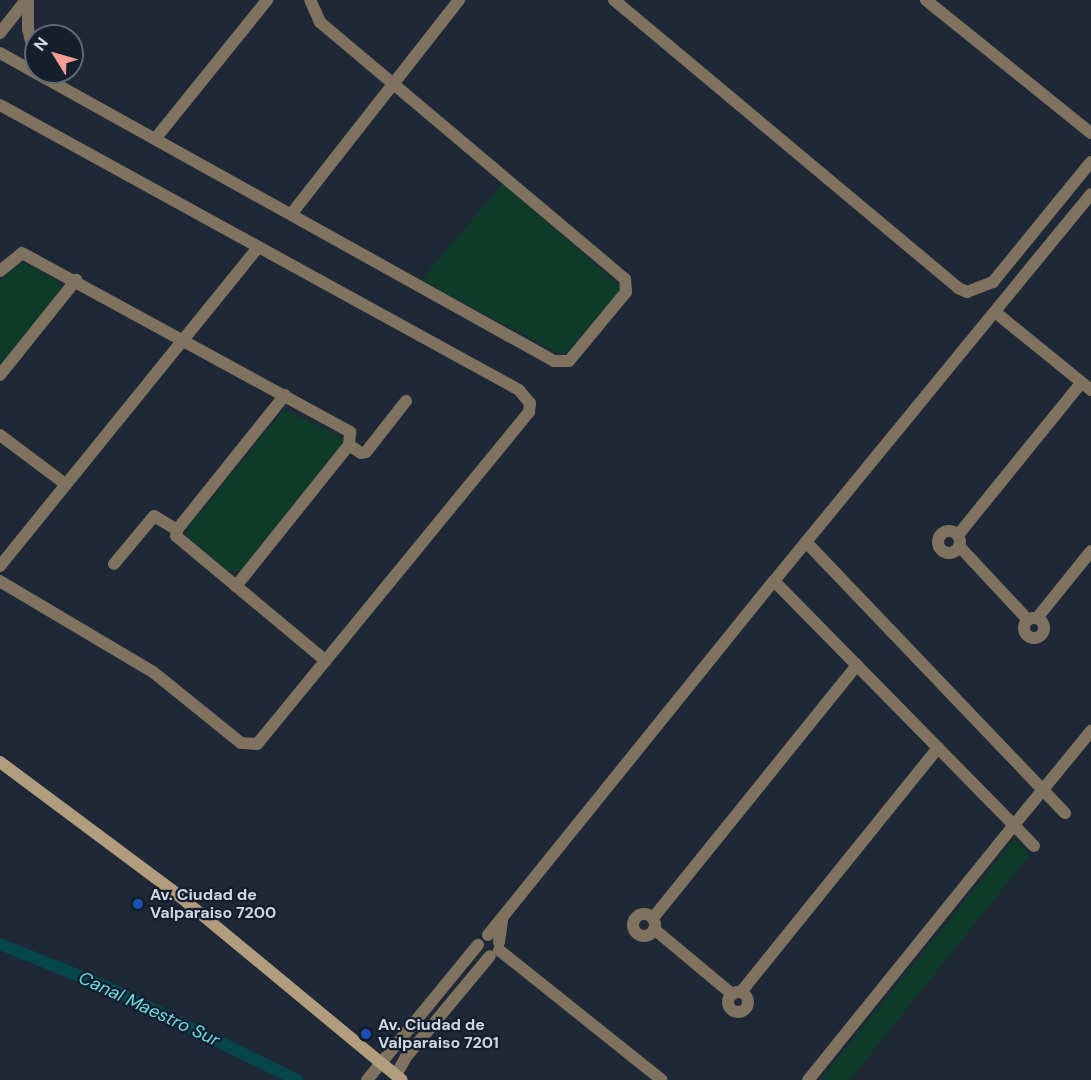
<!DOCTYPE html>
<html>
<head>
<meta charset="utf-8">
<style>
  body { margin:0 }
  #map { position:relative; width:1091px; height:1080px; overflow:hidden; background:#1e2836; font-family:"DM Sans",sans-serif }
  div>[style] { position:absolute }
  .green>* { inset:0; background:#0e3b29 }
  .canal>* { height:12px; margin:-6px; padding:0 6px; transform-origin:6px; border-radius:6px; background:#05464b }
  .street>* { height:12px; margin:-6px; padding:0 6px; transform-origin:6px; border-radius:6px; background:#7f725e }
  .street>.ring { margin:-6px; padding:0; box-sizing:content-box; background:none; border:12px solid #7f725e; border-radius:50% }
  .secondary>* { height:12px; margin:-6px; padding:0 6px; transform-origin:6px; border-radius:6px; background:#b19d7d }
  .dots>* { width:16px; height:16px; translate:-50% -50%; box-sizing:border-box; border:3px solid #141e2c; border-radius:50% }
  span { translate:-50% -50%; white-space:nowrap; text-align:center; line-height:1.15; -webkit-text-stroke:4.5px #141e2c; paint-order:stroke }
  .poi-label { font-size:16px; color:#d0d7e0; font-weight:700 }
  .left { translate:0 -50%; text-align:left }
  .water-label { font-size:18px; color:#6cdee8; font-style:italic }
  .north { position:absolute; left:24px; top:24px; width:60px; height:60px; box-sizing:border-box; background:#141e2c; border:2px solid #5f6874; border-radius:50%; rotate:307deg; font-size:16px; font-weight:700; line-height:24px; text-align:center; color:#d0d7e0 }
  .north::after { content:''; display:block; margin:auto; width:21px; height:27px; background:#f59c93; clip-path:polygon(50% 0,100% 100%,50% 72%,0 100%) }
</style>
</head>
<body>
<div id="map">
  <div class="green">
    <div style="clip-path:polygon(503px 183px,620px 286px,619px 292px,563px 356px,421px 280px)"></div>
    <div style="clip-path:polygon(18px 260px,55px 279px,62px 289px,0 367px,0 281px)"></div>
    <div style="clip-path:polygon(284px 409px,339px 436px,344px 444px,242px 571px,228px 571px,189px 541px,187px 529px)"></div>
    <div style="clip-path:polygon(1018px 841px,1030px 855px,850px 1080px,820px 1080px,1012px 842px)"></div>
  </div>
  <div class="canal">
    <div style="left:0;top:944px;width:115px;rotate:21.9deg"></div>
    <div style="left:107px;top:987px;width:212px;rotate:26.1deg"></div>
  </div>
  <div class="street">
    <div style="left:28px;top:0;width:29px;rotate:90deg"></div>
    <div style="left:28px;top:29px;width:32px;rotate:76deg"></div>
    <div style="left:614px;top:0;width:449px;rotate:39.9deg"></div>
    <div style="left:958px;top:288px;width:10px;rotate:24deg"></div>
    <div style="left:967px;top:292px;width:28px;rotate:-21deg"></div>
    <div style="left:993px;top:282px;width:155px;rotate:-50.8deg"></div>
    <div style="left:926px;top:0;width:212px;rotate:38.9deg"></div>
    <div style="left:0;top:33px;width:42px;rotate:-51.8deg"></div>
    <div style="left:0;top:53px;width:634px;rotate:29.07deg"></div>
    <div style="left:554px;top:361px;width:15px"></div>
    <div style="left:569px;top:361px;width:89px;rotate:-50.4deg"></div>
    <div style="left:626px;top:292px;width:13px;rotate:-94deg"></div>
    <div style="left:625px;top:279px;width:399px;rotate:-139.9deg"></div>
    <div style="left:320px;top:22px;width:24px;rotate:-114deg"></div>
    <div style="left:0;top:105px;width:592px;rotate:28.77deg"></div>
    <div style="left:519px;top:390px;width:17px;rotate:50deg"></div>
    <div style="left:530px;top:403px;width:9px;rotate:96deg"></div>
    <div style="left:529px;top:412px;width:429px;rotate:129.3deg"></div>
    <div style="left:257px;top:744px;width:16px;rotate:-176deg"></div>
    <div style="left:241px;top:743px;width:113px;rotate:-141.1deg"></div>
    <div style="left:153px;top:672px;width:178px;rotate:-149.3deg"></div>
    <div style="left:155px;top:139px;width:179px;rotate:-51.1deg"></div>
    <div style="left:292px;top:213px;width:271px;rotate:-51.9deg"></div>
    <div style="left:0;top:271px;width:28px;rotate:-39deg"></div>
    <div style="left:22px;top:253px;width:374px;rotate:28.6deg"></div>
    <div style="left:350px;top:432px;width:13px;rotate:94deg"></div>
    <div style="left:349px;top:445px;width:181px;rotate:128.7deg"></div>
    <div style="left:995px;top:312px;width:124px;rotate:39.1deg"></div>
    <div style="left:0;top:375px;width:122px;rotate:-51.3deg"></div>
    <div style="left:285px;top:395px;width:173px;rotate:128.7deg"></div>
    <div style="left:177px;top:530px;width:6px;rotate:99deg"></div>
    <div style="left:176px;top:536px;width:195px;rotate:39.8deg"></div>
    <div style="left:0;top:435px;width:80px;rotate:36.9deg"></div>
    <div style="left:349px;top:445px;width:14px;rotate:34deg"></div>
    <div style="left:361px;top:453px;width:5px;rotate:-11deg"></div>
    <div style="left:366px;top:452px;width:65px;rotate:-51.9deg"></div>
    <div class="ring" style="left:938px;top:531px;width:10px;height:10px"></div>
    <div style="left:958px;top:535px;width:196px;rotate:-51deg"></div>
    <div style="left:806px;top:542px;width:375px;rotate:46.3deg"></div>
    <div style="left:959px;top:546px;width:101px;rotate:47deg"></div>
    <div style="left:114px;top:564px;width:62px;rotate:-50.2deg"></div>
    <div style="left:154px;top:516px;width:27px;rotate:31deg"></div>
    <div style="left:0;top:566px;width:410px;rotate:-51deg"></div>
    <div style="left:774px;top:581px;width:500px;rotate:-50.68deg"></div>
    <div style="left:1037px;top:618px;width:86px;rotate:-51.1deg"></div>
    <div class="ring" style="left:1024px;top:618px;width:8px;height:8px"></div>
    <div style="left:1034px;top:846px;width:29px;rotate:-134deg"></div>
    <div style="left:1014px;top:825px;width:122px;rotate:-50.7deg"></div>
    <div class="ring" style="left:633px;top:914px;width:10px;height:10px"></div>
    <div style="left:653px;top:918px;width:325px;rotate:-51.1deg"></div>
    <div style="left:654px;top:929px;width:102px;rotate:39.8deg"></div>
    <div style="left:488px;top:935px;width:455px;rotate:-51.1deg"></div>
    <div style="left:774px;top:581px;width:342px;rotate:45.5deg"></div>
    <div style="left:1014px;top:825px;width:328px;rotate:128.9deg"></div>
    <div style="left:499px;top:942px;width:21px;rotate:-82deg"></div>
    <div style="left:499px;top:950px;width:208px;rotate:38.6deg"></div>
    <div style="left:741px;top:992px;width:314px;rotate:-51.1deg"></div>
    <div class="ring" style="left:728px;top:992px;width:8px;height:8px"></div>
    <div style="left:396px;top:1075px;width:21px;rotate:-61deg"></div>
    <div style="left:406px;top:1057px;width:131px;rotate:-50.3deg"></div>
    <div style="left:367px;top:1080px;width:175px;rotate:-50.6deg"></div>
  </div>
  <div class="secondary">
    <div style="left:0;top:762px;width:214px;rotate:36.7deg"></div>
    <div style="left:172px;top:890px;width:298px;rotate:39.6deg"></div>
  </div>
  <div class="dots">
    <div style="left:138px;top:904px;background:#1a4fb4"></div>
    <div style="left:366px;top:1034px;background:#1a4fb4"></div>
  </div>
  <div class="poi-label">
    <span class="left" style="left:150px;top:904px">Av. Ciudad de<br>Valparaiso 7200</span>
    <span class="left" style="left:378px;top:1034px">Av. Ciudad de<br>Valparaiso 7201</span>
  </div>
  <div class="water-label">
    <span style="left:149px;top:1009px;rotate:25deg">Canal Maestro Sur</span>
  </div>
  <div class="north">N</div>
</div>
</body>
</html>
